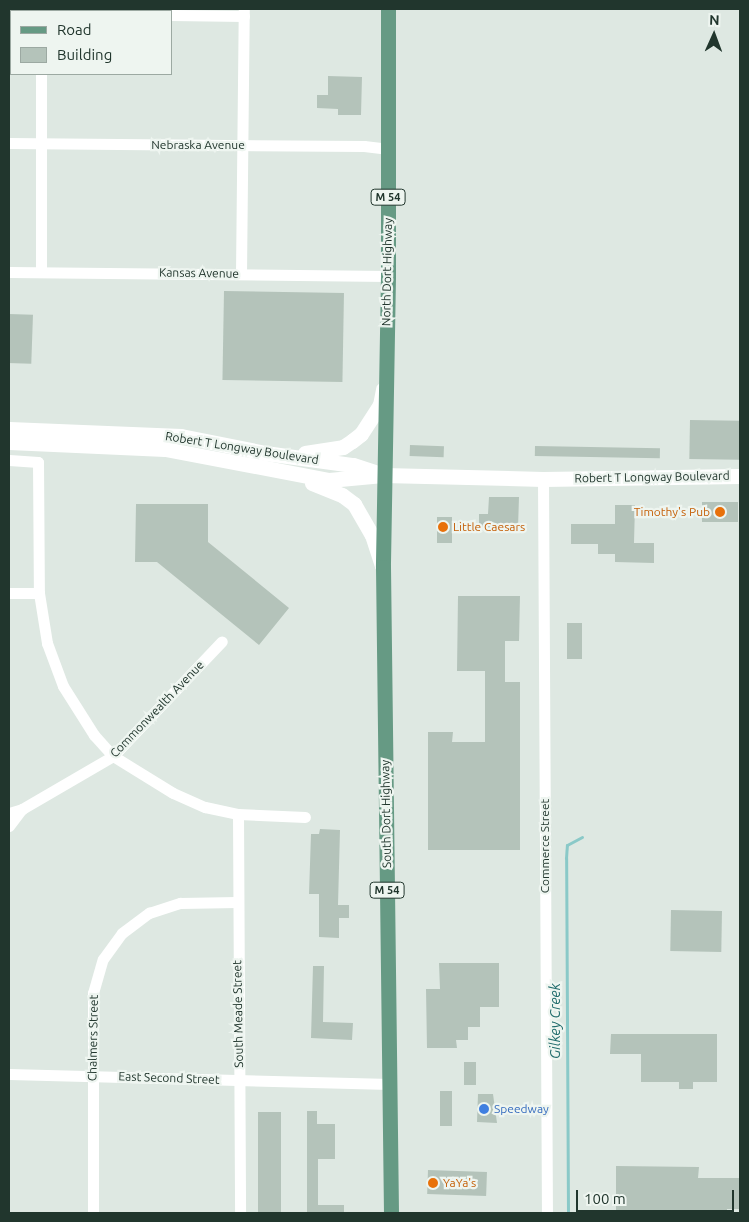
<!DOCTYPE html>
<html>
<head>
<meta charset="utf-8">
<style>
  body { margin:0 }
  #map { position:relative; width:749px; height:1222px; overflow:hidden; background:#dee8e2; font-family:Ubuntu,sans-serif }
  div>[style] { position:absolute }
  .stream>* { height:3px; margin:-1.5px; padding:0 1.5px; transform-origin:1.5px; border-radius:1.5px; background:#8ac9c8 }
  .building>* { inset:0; background:#b4c3ba; transform-origin:0 0 }
  .street>* { height:11px; margin:-5.5px; padding:0 5.5px; transform-origin:5.5px; border-radius:5.5px; background:#fff }
  .secondary>* { height:15px; margin:-7.5px; padding:0 7.5px; transform-origin:7.5px; border-radius:7.5px; background:#fff }
  .primary>* { height:15px; margin:-7.5px; padding:0 7.5px; transform-origin:7.5px; border-radius:7.5px; background:#669a84 }
  .dots>* { width:14px; height:14px; translate:-50% -50%; box-sizing:border-box; border:2px solid #eef5f0; border-radius:50% }
  span { translate:-50% -50%; white-space:nowrap; text-align:center; line-height:1.15; -webkit-text-stroke:4.5px #eef5f0; paint-order:stroke }
  .shield-label span { padding:1px 4px; background:#eef5f0; border:1px solid; border-radius:4px; -webkit-text-stroke-width:0 }
  .shield-label { font-size:11px; color:#21362d; font-weight:700 }
  .street-label { font-size:12px; color:#21362d }
  .food-label { font-size:12px; color:#c56008 }
  .right { translate:-100% -50%; text-align:right }
  .left { translate:0 -50%; text-align:left }
  .shop-label { font-size:12px; color:#366cbe }
  .water-label { font-size:14px; color:#216c6c; font-style:italic }
  .frame { position:absolute; inset:0; border:10px solid #21362d; pointer-events:none }
  .legend { position:absolute; left:10px; top:10px; width:162px; height:65px; box-sizing:border-box; background:#eef5f0; border:1px solid #9ca9a2; margin:0; padding:6px 9px; list-style:none; font-size:15px; color:#21362d }
  .legend li { display:flex; align-items:center; gap:10px; height:25px }
  .legend b { width:25px; border:1px solid #9ca9a2 }
  .north { position:absolute; left:689px; top:10px; width:50px; height:50px; -webkit-text-stroke:4px #eef5f0; paint-order:stroke; rotate:2deg; font-size:14px; font-weight:700; line-height:20px; text-align:center; color:#21362d }
  .north::after { content:''; display:block; margin:auto; width:18px; height:22px; background:#21362d; clip-path:polygon(50% 0,100% 100%,50% 72%,0 100%) }
  .scale { position:absolute; left:576px; top:1190px; width:158px; height:22px; box-sizing:border-box; border:2px solid #21362d; border-top:0; padding-left:6px; font-size:15px; line-height:18px; white-space:nowrap; color:#21362d; -webkit-text-stroke:4px #eef5f0; paint-order:stroke }
</style>
</head>
<body>
<div id="map">
  <div class="stream">
    <div style="left:568px;top:1213px;width:355px;rotate:-90.3deg"></div>
    <div style="left:566px;top:858px;width:13px;rotate:-86deg"></div>
    <div style="left:567px;top:845px;width:17px;rotate:-28deg"></div>
  </div>
  <div class="building">
    <div style="clip-path:polygon(328px 76px,362px 77px,361px 115px,338px 115px,338px 109px,317px 108px,317px 95px,328px 95px)"></div>
    <div style="left:224px;top:291px;width:120px;height:89px;rotate:1deg"></div>
    <div style="left:9px;top:314px;width:24px;height:49px;rotate:2deg"></div>
    <div style="left:690px;top:420px;width:50px;height:39px;rotate:1deg"></div>
    <div style="left:410px;top:445px;width:34px;height:11px;rotate:2deg"></div>
    <div style="left:535px;top:446px;width:125px;height:10px;rotate:1deg"></div>
    <div style="clip-path:polygon(489px 497px,519px 497px,518px 528px,479px 527px,479px 514px,488px 514px)"></div>
    <div style="left:702px;top:502px;width:36px;height:20px"></div>
    <div style="clip-path:polygon(136px 504px,208px 504px,208px 542px,289px 608px,259px 645px,157px 562px,135px 562px)"></div>
    <div style="clip-path:polygon(615px 505px,635px 505px,634px 543px,654px 543px,654px 563px,615px 562px,615px 554px,598px 554px,598px 544px,571px 544px,571px 524px,615px 524px)"></div>
    <div style="left:437px;top:517px;width:15px;height:26px"></div>
    <div style="clip-path:polygon(458px 596px,520px 596px,519px 641px,505px 641px,505px 682px,520px 682px,520px 850px,428px 850px,428px 732px,453px 732px,452px 742px,485px 742px,485px 671px,457px 671px)"></div>
    <div style="left:567px;top:623px;width:15px;height:36px"></div>
    <div style="clip-path:polygon(320px 829px,340px 830px,338px 905px,349px 905px,349px 918px,339px 918px,339px 938px,319px 937px,319px 894px,309px 894px,311px 834px,319px 834px)"></div>
    <div style="left:671px;top:910px;width:51px;height:41px;rotate:1deg"></div>
    <div style="clip-path:polygon(439px 963px,499px 963px,499px 1007px,480px 1007px,480px 1027px,468px 1027px,468px 1040px,456px 1040px,457px 1048px,427px 1048px,426px 989px,440px 989px)"></div>
    <div style="clip-path:polygon(313px 966px,324px 966px,323px 1022px,353px 1023px,352px 1040px,311px 1038px)"></div>
    <div style="clip-path:polygon(611px 1034px,717px 1034px,717px 1082px,693px 1082px,693px 1089px,679px 1089px,679px 1082px,641px 1082px,641px 1054px,610px 1054px)"></div>
    <div style="left:464px;top:1062px;width:12px;height:23px"></div>
    <div style="left:440px;top:1091px;width:12px;height:35px"></div>
    <div style="clip-path:polygon(478px 1094px,493px 1094px,497px 1123px,477px 1122px)"></div>
    <div style="clip-path:polygon(307px 1111px,317px 1111px,317px 1124px,335px 1124px,335px 1159px,318px 1159px,318px 1205px,344px 1205px,344px 1213px,307px 1213px)"></div>
    <div style="left:258px;top:1112px;width:23px;height:101px"></div>
    <div style="clip-path:polygon(616px 1166px,699px 1167px,698px 1178px,740px 1178px,740px 1209px,727px 1209px,727px 1213px,616px 1213px)"></div>
    <div style="left:428px;top:1170px;width:59px;height:24px;rotate:2deg"></div>
  </div>
  <div class="street">
    <div style="left:41px;top:11px;width:2px;rotate:-90deg"></div>
    <div style="left:9px;top:13px;width:2px"></div>
    <div style="left:171px;top:15px;width:73px;rotate:0.8deg"></div>
    <div style="left:9px;top:143px;width:355px;rotate:0.5deg"></div>
    <div style="left:364px;top:146px;width:23px;rotate:7deg"></div>
    <div style="left:9px;top:272px;width:379px;rotate:0.6deg"></div>
    <div style="left:41px;top:272px;width:198px;rotate:-90deg"></div>
    <div style="left:241px;top:274px;width:265px;rotate:-89.4deg"></div>
    <div style="left:9px;top:460px;width:29px;rotate:4deg"></div>
    <div style="left:38px;top:462px;width:131px;rotate:89.6deg"></div>
    <div style="left:39px;top:593px;width:51px;rotate:80.9deg"></div>
    <div style="left:47px;top:643px;width:46px;rotate:69.6deg"></div>
    <div style="left:63px;top:686px;width:58px;rotate:57.7deg"></div>
    <div style="left:94px;top:735px;width:28px;rotate:48deg"></div>
    <div style="left:113px;top:756px;width:70px;rotate:31.7deg"></div>
    <div style="left:173px;top:793px;width:35px;rotate:24deg"></div>
    <div style="left:205px;top:807px;width:34px;rotate:12deg"></div>
    <div style="left:238px;top:814px;width:67px;rotate:2.6deg"></div>
    <div style="left:543px;top:479px;width:734px;rotate:89.69deg"></div>
    <div style="left:9px;top:593px;width:30px"></div>
    <div style="left:9px;top:813px;width:14px;rotate:-17deg"></div>
    <div style="left:22px;top:809px;width:105px;rotate:-30.2deg"></div>
    <div style="left:113px;top:756px;width:158px;rotate:-46.5deg"></div>
    <div style="left:238px;top:814px;width:399px;rotate:89.7deg"></div>
    <div style="left:9px;top:826px;width:21px;rotate:-53deg"></div>
    <div style="left:9px;top:1074px;width:381px;rotate:1.5deg"></div>
    <div style="left:93px;top:1213px;width:220px;rotate:-90deg"></div>
    <div style="left:93px;top:993px;width:35px;rotate:-74deg"></div>
    <div style="left:103px;top:959px;width:32px;rotate:-54deg"></div>
    <div style="left:122px;top:933px;width:34px;rotate:-37deg"></div>
    <div style="left:149px;top:913px;width:33px;rotate:-18deg"></div>
    <div style="left:180px;top:903px;width:57px;rotate:-1deg"></div>
  </div>
  <div class="secondary">
    <div style="left:9px;top:429px;width:172px;rotate:2.3deg"></div>
    <div style="left:181px;top:436px;width:86px;rotate:11.4deg"></div>
    <div style="left:265px;top:453px;width:89px;rotate:7.8deg"></div>
    <div style="left:353px;top:465px;width:32px;rotate:18deg"></div>
    <div style="left:9px;top:442px;width:156px;rotate:2.6deg"></div>
    <div style="left:165px;top:449px;width:167px;rotate:10.7deg"></div>
    <div style="left:329px;top:480px;width:54px;rotate:-5.3deg"></div>
    <div style="left:383px;top:475px;width:160px;rotate:1.4deg"></div>
    <div style="left:543px;top:479px;width:197px;rotate:-0.9deg"></div>
    <div style="left:305px;top:453px;width:38px;rotate:-9deg"></div>
    <div style="left:343px;top:447px;width:11px;rotate:-34deg"></div>
    <div style="left:352px;top:441px;width:11px;rotate:-38deg"></div>
    <div style="left:361px;top:434px;width:35px;rotate:-57deg"></div>
    <div style="left:380px;top:405px;width:16px;rotate:-79deg"></div>
    <div style="left:312px;top:483px;width:32px;rotate:22deg"></div>
    <div style="left:342px;top:495px;width:15px;rotate:37deg"></div>
    <div style="left:354px;top:504px;width:36px;rotate:60deg"></div>
    <div style="left:372px;top:535px;width:32px;rotate:72deg"></div>
  </div>
  <div class="primary">
    <div style="left:388px;top:9px;width:267px;rotate:90deg"></div>
    <div style="left:388px;top:276px;width:291px;rotate:91deg"></div>
    <div style="left:383px;top:567px;width:646px;rotate:89.29deg"></div>
  </div>
  <div class="dots">
    <div style="left:720px;top:512px;background:#e8710a"></div>
    <div style="left:443px;top:527px;background:#e8710a"></div>
    <div style="left:484px;top:1109px;background:#3f7fe0"></div>
    <div style="left:433px;top:1183px;background:#e8710a"></div>
  </div>
  <div class="shield-label">
    <span style="left:388px;top:197px">M 54</span>
    <span style="left:387px;top:890px">M 54</span>
  </div>
  <div class="street-label">
    <span style="left:198px;top:145px">Nebraska Avenue</span>
    <span style="left:387px;top:272px;rotate:-89deg">North Dort Highway</span>
    <span style="left:199px;top:273px;rotate:1deg">Kansas Avenue</span>
    <span style="left:242px;top:448px;rotate:9deg">Robert T Longway Boulevard</span>
    <span style="left:652px;top:477px;rotate:-1deg">Robert T Longway Boulevard</span>
    <span style="left:157px;top:709px;rotate:-46deg">Commonwealth Avenue</span>
    <span style="left:386px;top:814px;rotate:-91deg">South Dort Highway</span>
    <span style="left:545px;top:846px;rotate:-90deg">Commerce Street</span>
    <span style="left:238px;top:1014px;rotate:-91deg">South Meade Street</span>
    <span style="left:93px;top:1038px;rotate:-89deg">Chalmers Street</span>
    <span style="left:169px;top:1078px;rotate:2deg">East Second Street</span>
  </div>
  <div class="food-label">
    <span class="right" style="left:710px;top:512px">Timothy's Pub</span>
    <span class="left" style="left:453px;top:527px">Little Caesars</span>
    <span class="left" style="left:443px;top:1183px">YaYa's</span>
  </div>
  <div class="shop-label">
    <span class="left" style="left:494px;top:1109px">Speedway</span>
  </div>
  <div class="water-label">
    <span style="left:555px;top:1021px;rotate:-90deg">Gilkey Creek</span>
  </div>
  <div class="frame"></div>
  <ul class="legend">
  <li><b style="height:6px;background:#669a84"></b>Road</li>
  <li><b style="height:14px;background:#b4c3ba"></b>Building</li>
  </ul>
  <div class="north">N</div>
  <div class="scale">100 m</div>
</div>
</body>
</html>
